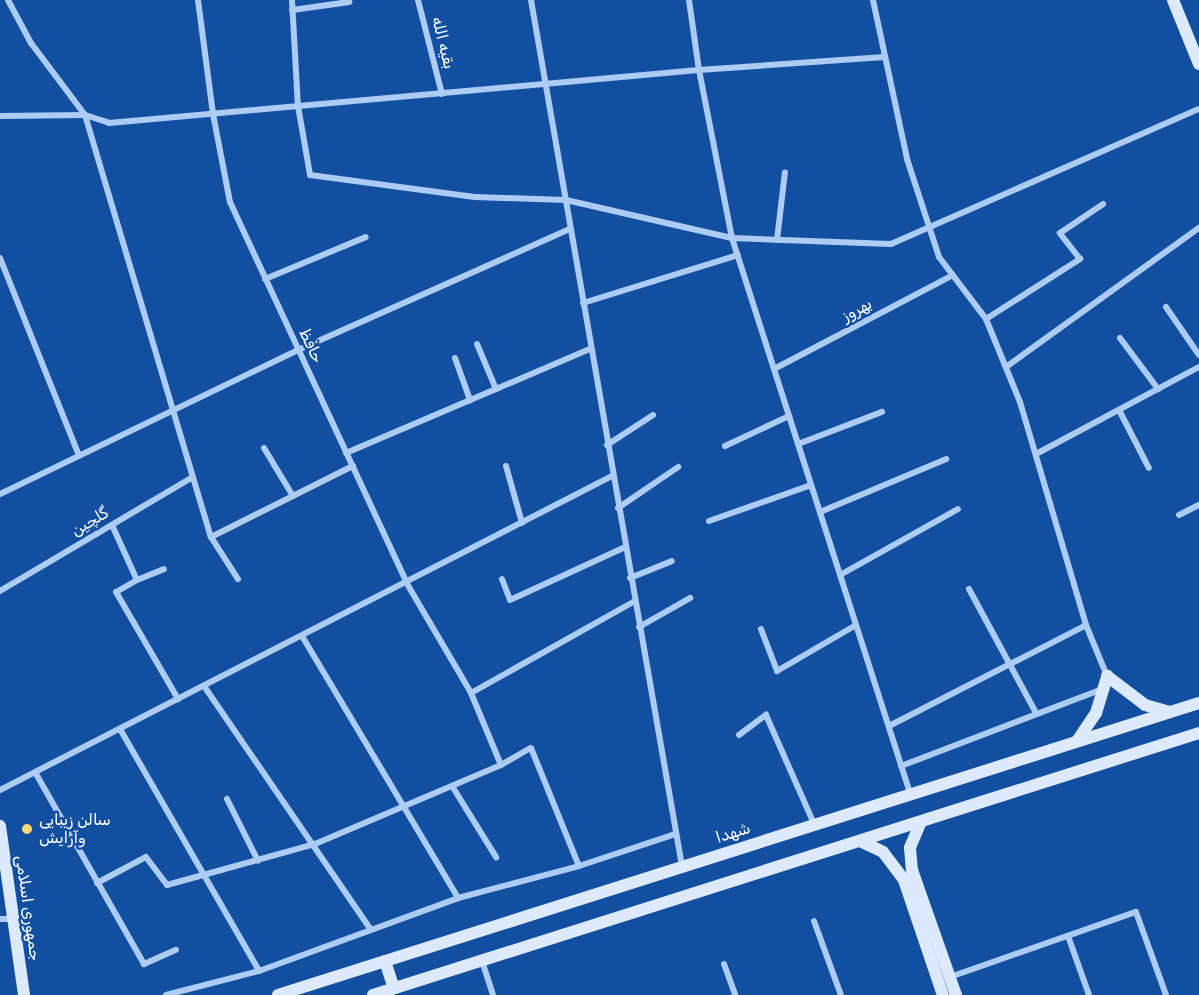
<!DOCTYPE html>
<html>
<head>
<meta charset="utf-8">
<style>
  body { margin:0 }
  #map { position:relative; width:1199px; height:995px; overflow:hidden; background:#134fa1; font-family:Rubik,Vazirmatn,sans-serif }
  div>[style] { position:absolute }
  .street>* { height:6px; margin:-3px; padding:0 3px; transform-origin:3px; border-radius:3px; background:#acccf4 }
  .secondary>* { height:12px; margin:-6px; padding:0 6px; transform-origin:6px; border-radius:6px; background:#ddeafd }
  .dots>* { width:16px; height:16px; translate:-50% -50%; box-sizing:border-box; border:3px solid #134fa1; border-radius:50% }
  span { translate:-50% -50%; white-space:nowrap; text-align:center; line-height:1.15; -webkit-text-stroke:5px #134fa1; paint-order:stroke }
  .street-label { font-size:16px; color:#fff }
  .poi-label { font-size:16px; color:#fff }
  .left { translate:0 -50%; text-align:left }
</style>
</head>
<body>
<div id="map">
  <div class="street">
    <div style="left:8px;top:0;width:49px;rotate:61.9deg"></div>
    <div style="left:31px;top:43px;width:90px;rotate:53.1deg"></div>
    <div style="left:85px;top:115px;width:25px;rotate:18deg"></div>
    <div style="left:109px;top:123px;width:592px;rotate:-5.13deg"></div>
    <div style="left:699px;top:70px;width:171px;rotate:78.9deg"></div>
    <div style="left:732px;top:238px;width:583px;rotate:72.22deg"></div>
    <div style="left:198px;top:0;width:115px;rotate:82.5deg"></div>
    <div style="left:213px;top:114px;width:90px;rotate:79.1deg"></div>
    <div style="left:230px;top:202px;width:419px;rotate:65.1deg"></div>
    <div style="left:406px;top:582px;width:129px;rotate:59.6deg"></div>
    <div style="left:471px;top:693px;width:78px;rotate:67.4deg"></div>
    <div style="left:292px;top:0;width:106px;rotate:86.8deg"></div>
    <div style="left:298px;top:106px;width:70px;rotate:80.1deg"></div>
    <div style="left:310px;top:175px;width:166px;rotate:7.6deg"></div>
    <div style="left:475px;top:197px;width:91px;rotate:1.9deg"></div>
    <div style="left:566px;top:200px;width:170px;rotate:12.9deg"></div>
    <div style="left:732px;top:238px;width:159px;rotate:2.2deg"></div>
    <div style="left:891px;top:244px;width:336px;rotate:-23.7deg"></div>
    <div style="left:418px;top:0;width:97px;rotate:75.7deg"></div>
    <div style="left:531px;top:0;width:879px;rotate:80.11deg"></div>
    <div style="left:689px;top:0;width:71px;rotate:81.9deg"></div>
    <div style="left:699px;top:70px;width:186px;rotate:-4deg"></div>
    <div style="left:873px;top:0;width:163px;rotate:77.9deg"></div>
    <div style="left:907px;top:159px;width:103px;rotate:71.9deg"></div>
    <div style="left:939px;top:257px;width:78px;rotate:52.8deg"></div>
    <div style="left:986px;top:319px;width:90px;rotate:67.7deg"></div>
    <div style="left:1020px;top:402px;width:233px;rotate:73.5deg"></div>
    <div style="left:1086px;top:625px;width:55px;rotate:67.6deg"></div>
    <div style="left:292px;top:10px;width:58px;rotate:-8deg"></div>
    <div style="left:0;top:116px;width:85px;rotate:-0.7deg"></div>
    <div style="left:85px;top:115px;width:440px;rotate:73.4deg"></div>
    <div style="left:211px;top:537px;width:50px;rotate:57.3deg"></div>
    <div style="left:777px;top:240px;width:68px;rotate:-83.3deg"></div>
    <div style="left:0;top:258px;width:213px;rotate:68.2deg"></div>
    <div style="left:265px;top:279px;width:109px;rotate:-22.6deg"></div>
    <div style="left:583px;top:303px;width:162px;rotate:-17.2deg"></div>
    <div style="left:1166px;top:307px;width:58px;rotate:55.5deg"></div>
    <div style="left:986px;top:319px;width:112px;rotate:-32.6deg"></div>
    <div style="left:1080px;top:259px;width:33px;rotate:-128deg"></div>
    <div style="left:1060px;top:233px;width:52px;rotate:-34deg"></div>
    <div style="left:1120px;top:338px;width:64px;rotate:53.3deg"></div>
    <div style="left:477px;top:344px;width:49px;rotate:67.1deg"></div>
    <div style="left:455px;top:358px;width:45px;rotate:70.3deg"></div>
    <div style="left:1006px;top:367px;width:238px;rotate:-35.8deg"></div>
    <div style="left:774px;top:369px;width:202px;rotate:-27.7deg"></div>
    <div style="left:1119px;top:410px;width:65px;rotate:62.7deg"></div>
    <div style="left:798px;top:444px;width:90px;rotate:-20.9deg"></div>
    <div style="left:607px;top:445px;width:55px;rotate:-33.1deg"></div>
    <div style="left:725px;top:446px;width:71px;rotate:-25.1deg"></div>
    <div style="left:264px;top:448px;width:56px;rotate:58.9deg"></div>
    <div style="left:346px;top:453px;width:265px;rotate:-23.1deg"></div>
    <div style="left:1036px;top:454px;width:185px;rotate:-28.1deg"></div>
    <div style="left:506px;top:466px;width:59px;rotate:74.3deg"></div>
    <div style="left:0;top:494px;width:331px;rotate:-25.8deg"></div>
    <div style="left:298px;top:350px;width:298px;rotate:-24deg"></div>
    <div style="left:618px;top:508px;width:73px;rotate:-34.3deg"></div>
    <div style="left:820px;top:512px;width:137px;rotate:-22.8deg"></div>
    <div style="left:1179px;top:515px;width:22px;rotate:-27deg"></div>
    <div style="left:709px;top:521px;width:108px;rotate:-19.4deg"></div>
    <div style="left:112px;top:525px;width:60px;rotate:65.6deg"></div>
    <div style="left:137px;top:580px;width:24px;rotate:150deg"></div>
    <div style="left:116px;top:592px;width:124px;rotate:59.9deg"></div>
    <div style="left:211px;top:537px;width:159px;rotate:-26.6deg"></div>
    <div style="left:840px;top:575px;width:135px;rotate:-29.2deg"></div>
    <div style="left:630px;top:578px;width:45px;rotate:-22deg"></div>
    <div style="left:502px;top:579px;width:22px;rotate:69deg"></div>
    <div style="left:510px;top:600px;width:127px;rotate:-24.7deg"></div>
    <div style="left:137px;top:580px;width:29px;rotate:-22deg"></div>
    <div style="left:969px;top:589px;width:141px;rotate:61.6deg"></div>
    <div style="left:0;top:591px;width:224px;rotate:-30.6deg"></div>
    <div style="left:639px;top:627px;width:59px;rotate:-29.6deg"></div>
    <div style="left:761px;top:629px;width:45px;rotate:69.1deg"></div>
    <div style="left:777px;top:671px;width:91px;rotate:-30.2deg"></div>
    <div style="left:302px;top:636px;width:305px;rotate:59.2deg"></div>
    <div style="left:204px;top:686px;width:293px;rotate:55.6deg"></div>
    <div style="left:471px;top:693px;width:188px;rotate:-29.3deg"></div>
    <div style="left:889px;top:726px;width:221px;rotate:-27.1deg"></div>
    <div style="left:120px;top:729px;width:279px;rotate:60.1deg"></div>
    <div style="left:739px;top:735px;width:34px;rotate:-37deg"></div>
    <div style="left:766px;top:715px;width:119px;rotate:66.2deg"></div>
    <div style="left:901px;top:766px;width:213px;rotate:-20.9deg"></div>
    <div style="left:35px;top:772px;width:221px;rotate:60.4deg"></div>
    <div style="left:144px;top:964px;width:35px;rotate:-24deg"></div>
    <div style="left:452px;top:786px;width:84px;rotate:58.2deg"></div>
    <div style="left:0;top:790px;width:688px;rotate:-27.16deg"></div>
    <div style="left:227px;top:799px;width:69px;rotate:63.4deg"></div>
    <div style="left:97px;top:883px;width:55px;rotate:-28deg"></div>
    <div style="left:146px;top:857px;width:35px;rotate:53deg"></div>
    <div style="left:167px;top:885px;width:154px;rotate:-15.5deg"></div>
    <div style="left:315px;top:844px;width:202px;rotate:-23deg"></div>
    <div style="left:501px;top:765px;width:34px;rotate:-30deg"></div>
    <div style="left:531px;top:748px;width:127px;rotate:67.9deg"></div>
    <div style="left:0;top:919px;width:13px"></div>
    <div style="left:814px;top:921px;width:79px;rotate:70deg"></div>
    <div style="left:1068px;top:936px;width:63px;rotate:70.4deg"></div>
    <div style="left:482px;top:961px;width:36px;rotate:72deg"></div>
    <div style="left:724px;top:964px;width:33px;rotate:70deg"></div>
    <div style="left:950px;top:977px;width:197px;rotate:-19.3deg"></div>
    <div style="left:1136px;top:912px;width:88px;rotate:70.1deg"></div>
    <div style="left:166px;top:995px;width:96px;rotate:-14.5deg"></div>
    <div style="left:259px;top:971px;width:212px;rotate:-20.1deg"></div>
    <div style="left:458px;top:898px;width:125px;rotate:-14.8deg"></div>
    <div style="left:579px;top:866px;width:102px;rotate:-18.3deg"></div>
  </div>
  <div class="secondary">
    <div style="left:1173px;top:0;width:69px;rotate:67.9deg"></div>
    <div style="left:1077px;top:741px;width:34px;rotate:-56deg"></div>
    <div style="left:1096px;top:713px;width:39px;rotate:-73deg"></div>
    <div style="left:1107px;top:676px;width:48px;rotate:37.3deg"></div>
    <div style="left:1145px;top:705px;width:25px;rotate:16deg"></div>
    <div style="left:920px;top:824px;width:26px;rotate:113deg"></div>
    <div style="left:910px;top:848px;width:22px;rotate:85deg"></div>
    <div style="left:912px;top:870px;width:133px;rotate:70.6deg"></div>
    <div style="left:0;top:826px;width:171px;rotate:81.9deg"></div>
    <div style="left:862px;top:842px;width:23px;rotate:25deg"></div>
    <div style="left:883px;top:852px;width:35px;rotate:53deg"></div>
    <div style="left:904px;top:880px;width:121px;rotate:71.3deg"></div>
    <div style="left:385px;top:961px;width:28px;rotate:72deg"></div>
    <div style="left:278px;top:995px;width:966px;rotate:-17.59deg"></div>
    <div style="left:373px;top:995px;width:867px;rotate:-17.6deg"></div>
  </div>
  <div class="dots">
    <div style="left:27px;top:829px;background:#ffd770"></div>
  </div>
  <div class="street-label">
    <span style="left:443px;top:43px;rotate:76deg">بقیه الله</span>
    <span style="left:857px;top:310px;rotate:-28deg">بهروز</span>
    <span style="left:311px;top:346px;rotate:65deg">حافظ</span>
    <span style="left:90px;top:522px;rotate:-31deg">گلچین</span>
    <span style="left:733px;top:833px;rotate:-18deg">شهدا</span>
    <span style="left:28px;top:908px;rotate:82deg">جمهوری اسلامی</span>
  </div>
  <div class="poi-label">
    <span class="left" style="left:39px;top:829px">سالن زیبایی<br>وآرایش</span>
  </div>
</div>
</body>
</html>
